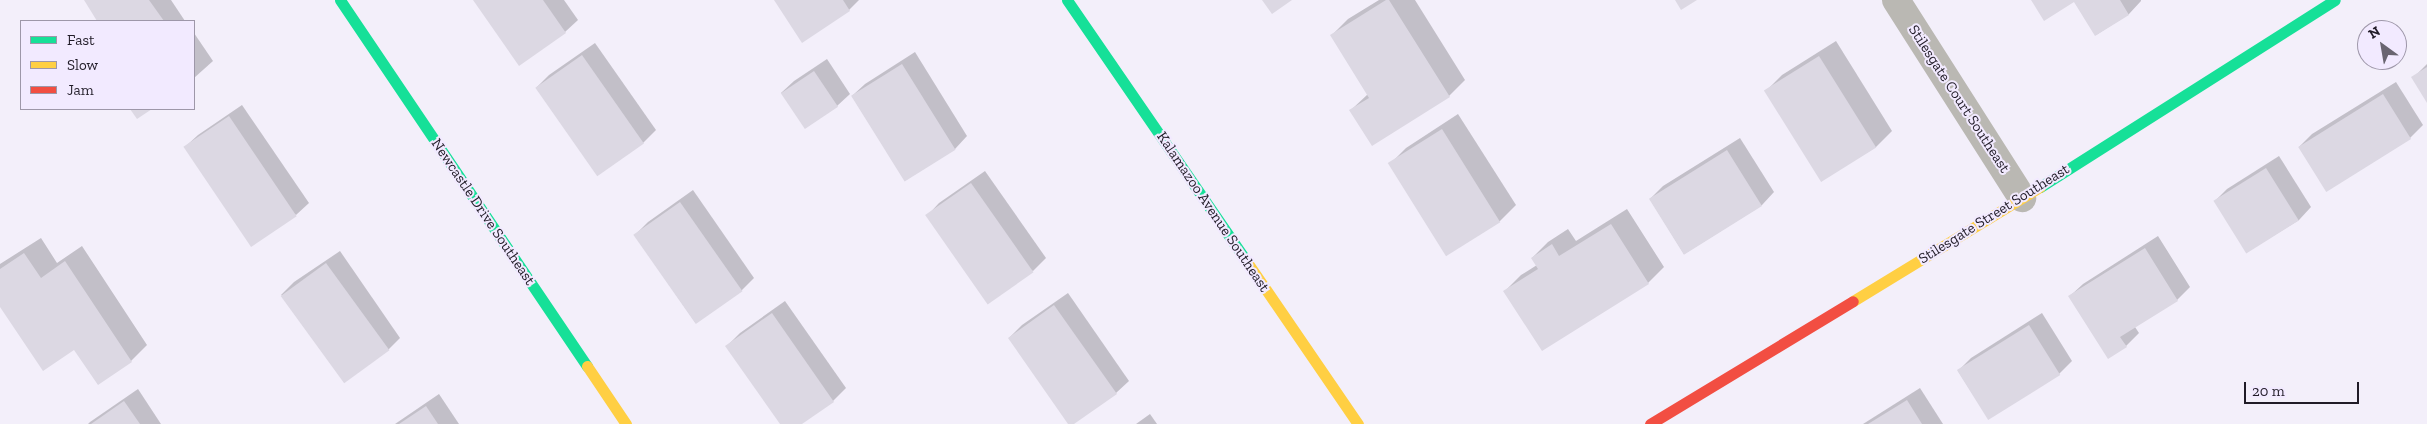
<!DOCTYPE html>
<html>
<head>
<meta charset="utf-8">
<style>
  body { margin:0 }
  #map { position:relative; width:2427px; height:424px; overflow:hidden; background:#f3effa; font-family:"Zilla Slab",serif }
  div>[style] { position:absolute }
  .shadow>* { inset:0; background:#0003 }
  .building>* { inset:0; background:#dcd8e3; transform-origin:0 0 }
  .street>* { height:28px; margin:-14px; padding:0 14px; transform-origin:14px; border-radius:14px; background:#bab8b3 }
  .fast>* { height:11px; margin:-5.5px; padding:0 5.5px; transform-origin:5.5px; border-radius:5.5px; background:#16e098 }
  .slow>* { height:11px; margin:-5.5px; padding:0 5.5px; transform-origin:5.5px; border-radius:5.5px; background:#ffcf43 }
  .jam>* { height:11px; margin:-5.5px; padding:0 5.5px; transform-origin:5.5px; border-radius:5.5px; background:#f24e42 }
  span { translate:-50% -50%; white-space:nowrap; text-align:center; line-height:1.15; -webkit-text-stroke:4px #f2eaff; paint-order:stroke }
  .street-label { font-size:15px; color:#201b27 }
  .legend { position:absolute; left:20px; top:20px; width:175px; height:90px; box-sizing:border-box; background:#f2eaff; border:1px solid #9e97a9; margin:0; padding:6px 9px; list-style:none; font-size:15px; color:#201b27 }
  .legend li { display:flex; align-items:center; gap:10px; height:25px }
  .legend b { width:25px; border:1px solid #9e97a9 }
  .north { position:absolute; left:2357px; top:20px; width:50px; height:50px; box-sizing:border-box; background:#f2eaff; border:1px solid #9e97a9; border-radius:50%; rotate:328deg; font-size:14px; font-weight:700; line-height:20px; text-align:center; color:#201b27 }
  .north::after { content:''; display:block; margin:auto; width:18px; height:22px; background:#6a6571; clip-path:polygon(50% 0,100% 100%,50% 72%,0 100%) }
  .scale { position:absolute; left:2244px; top:382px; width:115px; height:22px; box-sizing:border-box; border:2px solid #201b27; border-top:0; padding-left:6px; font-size:15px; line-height:18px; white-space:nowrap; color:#201b27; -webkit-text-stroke:4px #f2eaff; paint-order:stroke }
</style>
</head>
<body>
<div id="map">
  <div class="shadow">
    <div style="clip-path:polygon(85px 0,171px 0,185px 21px,98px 21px)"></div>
    <div style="clip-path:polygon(475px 0,564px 0,578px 20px,565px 32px)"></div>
    <div style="clip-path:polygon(776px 0,859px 0,849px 10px)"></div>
    <div style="clip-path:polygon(1379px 0,1415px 0,1465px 80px,1449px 96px,1351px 110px,1368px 94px,1332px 35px,1348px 19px)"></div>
    <div style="clip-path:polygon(2033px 0,2141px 0,2141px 1px,2129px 14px,2096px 35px,2074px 1px)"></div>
    <div style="clip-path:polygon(194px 33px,213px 61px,194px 78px)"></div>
    <div style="clip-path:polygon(1836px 41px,1892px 131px,1876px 147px,1822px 180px,1766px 91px,1782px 75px)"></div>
    <div style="clip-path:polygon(595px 43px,656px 130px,643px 143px,537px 87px,549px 75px)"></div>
    <div style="clip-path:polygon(915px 52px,967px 136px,955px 149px,905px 180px,852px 96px,865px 84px)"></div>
    <div style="clip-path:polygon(827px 59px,850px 94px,837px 106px,781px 93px,794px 81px)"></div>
    <div style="clip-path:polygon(2427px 64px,2427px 101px,2413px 78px)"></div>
    <div style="clip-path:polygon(2396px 82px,2423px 125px,2410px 138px,2299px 147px,2312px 134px)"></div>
    <div style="clip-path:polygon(242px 105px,309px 203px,296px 215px,185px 147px,198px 135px)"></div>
    <div style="clip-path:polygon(1458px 114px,1516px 205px,1500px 221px,1447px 254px,1390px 164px,1406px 148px)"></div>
    <div style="clip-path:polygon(1740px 138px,1774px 192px,1762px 205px,1684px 254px,1650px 199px,1663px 186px)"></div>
    <div style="clip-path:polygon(2279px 156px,2311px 207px,2299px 220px,2247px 252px,2215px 201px,2227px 189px)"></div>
    <div style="clip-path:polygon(985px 171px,1046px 258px,1033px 271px,927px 216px,939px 203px)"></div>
    <div style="clip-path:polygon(693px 190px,754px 278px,741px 291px,695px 322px,635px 235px,648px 222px)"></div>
    <div style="clip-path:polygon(1627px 209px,1664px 267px,1648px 283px,1505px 291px,1521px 275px,1537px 265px,1532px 258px,1548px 242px,1568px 229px,1576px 241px)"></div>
    <div style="clip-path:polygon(2158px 236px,2190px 287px,2177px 300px,2135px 327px,2139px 333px,2126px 346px,2070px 296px,2083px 284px)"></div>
    <div style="clip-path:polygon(41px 238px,57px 263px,82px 246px,147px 345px,131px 361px,98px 384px,74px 348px,0 304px,0 264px)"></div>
    <div style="clip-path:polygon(340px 251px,400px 338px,388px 350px,281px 295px,294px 282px)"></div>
    <div style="clip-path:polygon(1068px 293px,1129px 381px,1116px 393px,1071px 424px,1009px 338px,1022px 325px)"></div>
    <div style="clip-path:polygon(785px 301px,846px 388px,833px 401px,800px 424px,782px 424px,727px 346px,740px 333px)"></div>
    <div style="clip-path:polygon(2042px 313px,2072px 361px,2059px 374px,1988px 418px,1958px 371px,1971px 358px)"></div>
    <div style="clip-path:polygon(1920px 388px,1943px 424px,1863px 424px)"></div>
    <div style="clip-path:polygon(138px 389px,161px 424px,88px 424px,90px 422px)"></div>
    <div style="clip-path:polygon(439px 394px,459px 424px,395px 424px)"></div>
    <div style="clip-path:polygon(1150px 414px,1157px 424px,1136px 424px)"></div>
  </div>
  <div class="building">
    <div style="clip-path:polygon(84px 0,149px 0,164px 21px,97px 21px)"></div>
    <div style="clip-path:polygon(473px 0,543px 0,566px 33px,519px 66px)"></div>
    <div style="clip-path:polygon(774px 0,843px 0,850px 11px,802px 43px)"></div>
    <div style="clip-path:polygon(1262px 0,1292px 0,1272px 14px)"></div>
    <div style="clip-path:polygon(1386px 0,1389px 0,1450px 97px,1372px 146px,1349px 110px,1369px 98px,1330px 35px)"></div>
    <div style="clip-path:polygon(1675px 0,1697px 0,1681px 10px)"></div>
    <div style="clip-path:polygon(2031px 0,2120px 0,2129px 15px,2095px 36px,2074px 2px,2044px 21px)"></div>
    <div style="left:582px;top:55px;width:108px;height:57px;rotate:55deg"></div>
    <div style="left:1819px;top:56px;width:108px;height:65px;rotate:58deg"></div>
    <div style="left:902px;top:64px;width:101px;height:60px;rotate:58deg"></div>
    <div style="clip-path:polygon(2427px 67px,2427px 103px,2411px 77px)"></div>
    <div style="left:814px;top:71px;width:43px;height:40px;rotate:56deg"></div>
    <div style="left:2383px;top:94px;width:53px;height:100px;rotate:58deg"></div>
    <div style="clip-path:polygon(130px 109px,152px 109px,137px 119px)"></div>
    <div style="left:229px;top:116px;width:121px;height:55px;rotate:56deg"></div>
    <div style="left:1442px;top:129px;width:110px;height:64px;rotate:58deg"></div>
    <div style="left:1727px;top:150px;width:66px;height:92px;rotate:58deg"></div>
    <div style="left:2266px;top:168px;width:62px;height:62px;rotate:58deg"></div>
    <div style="left:971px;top:183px;width:109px;height:56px;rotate:55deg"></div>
    <div style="left:680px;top:202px;width:109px;height:57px;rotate:55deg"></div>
    <div style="clip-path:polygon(1611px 224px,1649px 284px,1542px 351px,1503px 291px,1538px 269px,1531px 258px,1552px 244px,1559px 256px)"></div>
    <div style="clip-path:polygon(2145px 248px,2178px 301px,2120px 337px,2127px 347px,2108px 359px,2068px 296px)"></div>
    <div style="clip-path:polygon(24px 253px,41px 278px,65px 261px,132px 362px,98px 385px,74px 350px,43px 371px,0 307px,0 269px)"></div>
    <div style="left:326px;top:263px;width:108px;height:56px;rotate:54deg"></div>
    <div style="clip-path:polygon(1054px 305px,1117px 394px,1074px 424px,1068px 424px,1008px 338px)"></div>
    <div style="clip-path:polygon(772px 313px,834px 402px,802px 424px,780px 424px,725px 346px)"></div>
    <div style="left:2029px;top:325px;width:59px;height:85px;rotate:58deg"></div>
    <div style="clip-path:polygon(1907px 400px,1922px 424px,1868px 424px)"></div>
    <div style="clip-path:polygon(124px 401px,140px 424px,91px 424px)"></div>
    <div style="clip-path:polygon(426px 406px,438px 424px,399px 424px)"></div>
  </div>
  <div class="street">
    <div style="left:1896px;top:0;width:235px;rotate:57.5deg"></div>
  </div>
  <div class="fast">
    <div style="left:340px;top:0;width:442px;rotate:56deg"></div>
    <div style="left:1067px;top:0;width:314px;rotate:55.5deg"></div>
    <div style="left:2040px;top:187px;width:349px;rotate:-32.4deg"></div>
  </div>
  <div class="slow">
    <div style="left:1245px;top:259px;width:200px;rotate:55.6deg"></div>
    <div style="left:1853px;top:301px;width:219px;rotate:-31.4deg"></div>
    <div style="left:587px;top:366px;width:70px;rotate:56.1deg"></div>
  </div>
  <div class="jam">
    <div style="left:1650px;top:424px;width:237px;rotate:-31.2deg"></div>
  </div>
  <div class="street-label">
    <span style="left:1959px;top:99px;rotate:57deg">Stilesgate Court Southeast</span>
    <span style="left:483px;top:212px;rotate:56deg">Newcastle Drive Southeast</span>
    <span style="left:1213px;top:212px;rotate:56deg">Kalamazoo Avenue Southeast</span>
    <span style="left:1994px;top:214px;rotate:-32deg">Stilesgate Street Southeast</span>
  </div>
  <ul class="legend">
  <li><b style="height:6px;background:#16e098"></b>Fast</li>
  <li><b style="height:6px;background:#ffcf43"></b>Slow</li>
  <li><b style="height:6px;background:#f24e42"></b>Jam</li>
  </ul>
  <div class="north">N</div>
  <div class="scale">20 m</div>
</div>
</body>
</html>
